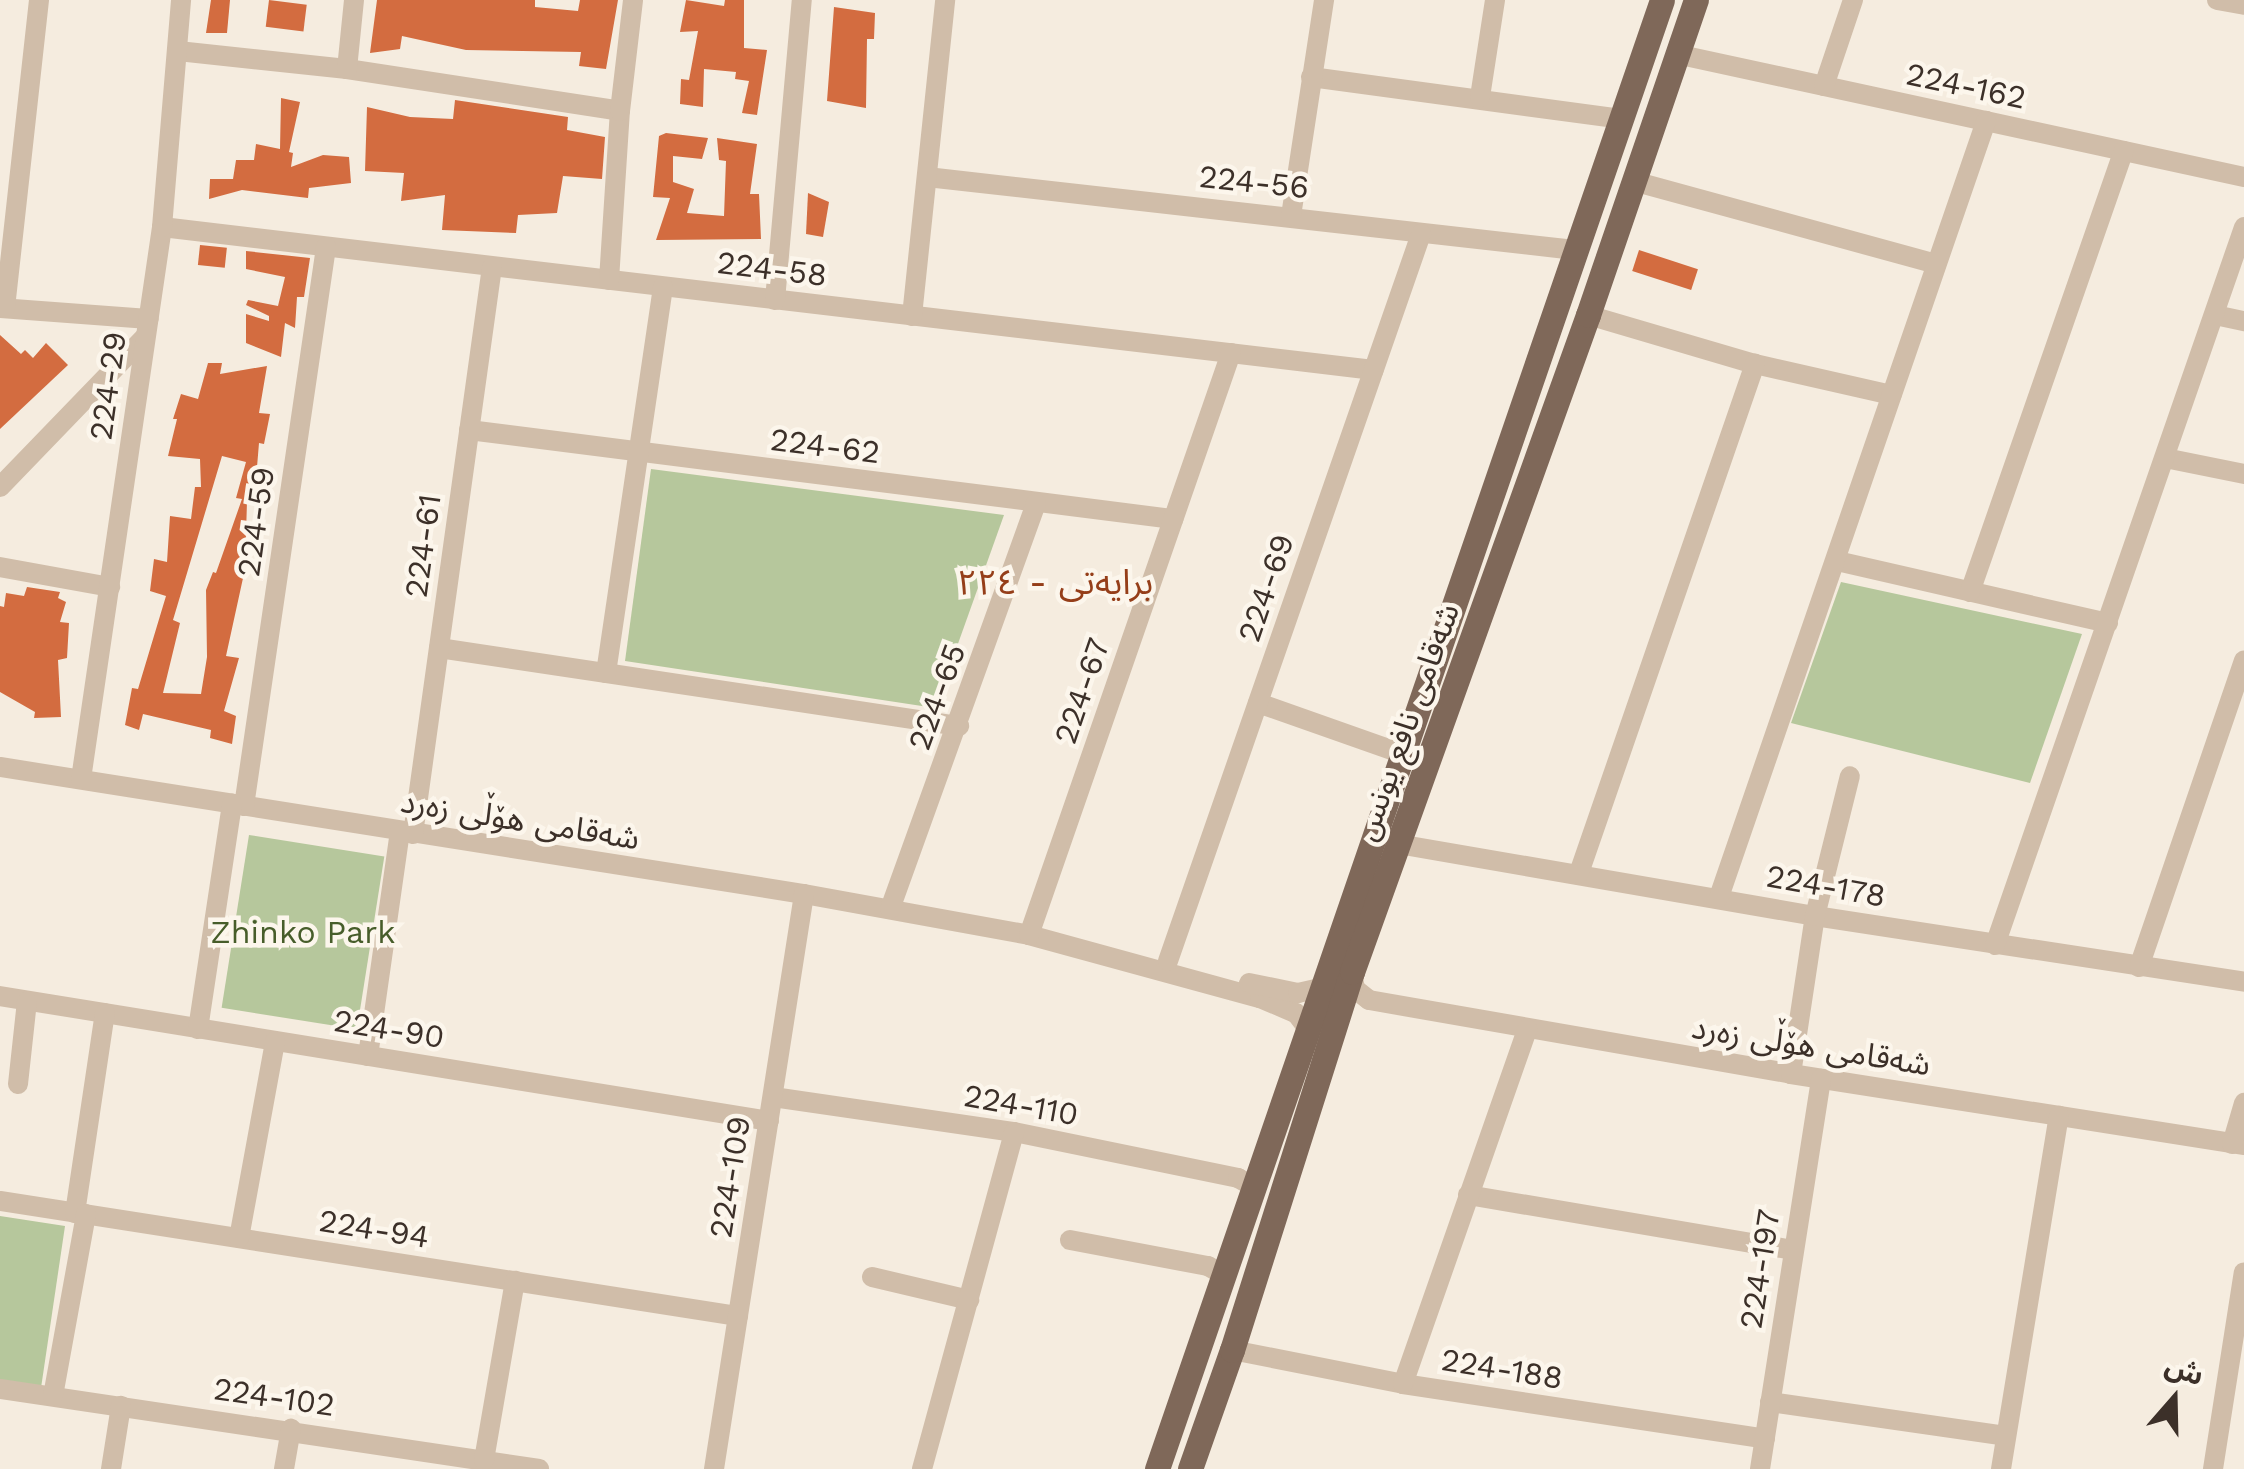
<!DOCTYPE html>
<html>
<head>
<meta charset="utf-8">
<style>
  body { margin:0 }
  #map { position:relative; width:2244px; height:1469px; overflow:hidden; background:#f5ecdf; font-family:"Work Sans","Noto Sans Arabic",sans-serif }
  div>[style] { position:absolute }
  .green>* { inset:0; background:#b6c79c; transform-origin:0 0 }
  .building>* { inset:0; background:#d36c40; transform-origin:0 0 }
  .minor>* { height:20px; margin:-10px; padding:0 10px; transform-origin:10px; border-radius:10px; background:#d0bda9 }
  .major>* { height:25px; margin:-12.5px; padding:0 12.5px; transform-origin:12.5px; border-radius:12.5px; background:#7f6859 }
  span { translate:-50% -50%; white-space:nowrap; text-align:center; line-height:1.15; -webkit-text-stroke:9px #fcf6ec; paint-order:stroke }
  .street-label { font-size:32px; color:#3c3029 }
  .park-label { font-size:32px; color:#475d2a }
  .neighbourhood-label { font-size:35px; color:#953e19 }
  .north { position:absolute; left:2124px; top:1349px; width:100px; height:100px; -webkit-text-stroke:8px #fcf6ec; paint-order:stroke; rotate:20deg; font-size:28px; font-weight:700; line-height:40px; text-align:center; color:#3c3029 }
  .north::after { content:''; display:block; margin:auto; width:35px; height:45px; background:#3c3029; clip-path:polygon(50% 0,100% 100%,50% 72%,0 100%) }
</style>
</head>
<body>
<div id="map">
  <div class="green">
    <div style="clip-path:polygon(651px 469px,1004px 515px,935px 708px,625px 661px)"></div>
    <div style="clip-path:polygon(1841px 582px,2082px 634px,2030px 783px,1791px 723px)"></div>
    <div style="left:249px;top:835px;width:137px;height:175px;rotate:9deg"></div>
    <div style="clip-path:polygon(0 1216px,65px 1226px,41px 1388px,0 1382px)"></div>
  </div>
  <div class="building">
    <div style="clip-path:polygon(211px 0,230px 0,227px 33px,206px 33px)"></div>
    <div style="left:269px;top:0;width:38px;height:27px;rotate:7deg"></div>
    <div style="clip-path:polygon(377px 0,535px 0,535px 7px,578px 11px,580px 0,618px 0,606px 69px,579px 66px,581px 52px,466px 50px,402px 36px,400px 49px,370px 53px)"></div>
    <div style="clip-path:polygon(686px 0,724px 6px,725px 0,744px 0,744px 48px,767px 50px,757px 115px,742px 113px,749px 81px,735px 79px,736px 72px,704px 69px,703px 107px,680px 104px,681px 79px,689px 80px,698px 31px,680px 32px)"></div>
    <div style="clip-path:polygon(834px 7px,875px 13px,874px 39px,867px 39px,866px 108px,827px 101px)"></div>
    <div style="clip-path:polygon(281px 98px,300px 102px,289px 152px,293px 153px,291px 167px,323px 155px,349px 157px,351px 183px,309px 188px,308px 198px,242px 190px,209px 199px,210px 179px,233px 179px,236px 160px,254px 160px,256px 144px,280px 149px)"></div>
    <div style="clip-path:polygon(455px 100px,568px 117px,567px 130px,605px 137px,602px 179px,563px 176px,557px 213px,518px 215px,516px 233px,442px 230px,445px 195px,401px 201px,404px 173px,365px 171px,367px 107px,410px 117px,453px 119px)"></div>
    <div style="clip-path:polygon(666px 133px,708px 138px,702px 159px,673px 156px,673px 182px,694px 189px,687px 213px,724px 216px,726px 161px,719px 160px,717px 138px,757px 144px,750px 194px,759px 194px,761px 239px,656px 240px,670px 198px,653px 197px,659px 136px)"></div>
    <div style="clip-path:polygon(808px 193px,829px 202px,823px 237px,806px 234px)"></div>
    <div style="left:200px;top:245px;width:27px;height:20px;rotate:6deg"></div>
    <div style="left:1639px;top:250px;width:62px;height:22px;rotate:18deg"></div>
    <div style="clip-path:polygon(246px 251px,310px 258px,304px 297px,297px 297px,295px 328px,285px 323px,281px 357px,246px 343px,246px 314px,269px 321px,269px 316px,246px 305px,248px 300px,278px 306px,285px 277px,246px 269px)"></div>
    <div style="clip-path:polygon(0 335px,21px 354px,25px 350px,33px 358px,46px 343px,68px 365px,0 429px)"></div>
    <div style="clip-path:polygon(evenodd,208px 363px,222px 363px,220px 374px,267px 366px,259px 413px,270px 414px,264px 444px,259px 443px,254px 503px,247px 501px,245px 569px,226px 656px,239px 658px,224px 711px,236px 716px,232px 744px,210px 738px,211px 730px,143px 714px,139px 730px,125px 725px,132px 688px,138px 689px,166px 596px,150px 591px,154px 559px,167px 562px,170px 516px,191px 519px,195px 487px,201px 487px,200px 459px,168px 456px,177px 419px,173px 419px,181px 394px,198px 399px,208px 363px,222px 456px,246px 462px,236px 498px,242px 499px,216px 573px,213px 572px,206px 590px,207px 657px,201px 694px,163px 693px,180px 623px,173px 620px,222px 456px)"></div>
    <div style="clip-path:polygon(27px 587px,60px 592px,58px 598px,66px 602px,60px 622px,69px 623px,67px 658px,58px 660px,61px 717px,34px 718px,35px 712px,0 692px,0 606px,4px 607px,6px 593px,24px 596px)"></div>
  </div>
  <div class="minor">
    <div style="left:2217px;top:0;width:27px;rotate:10deg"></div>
    <div style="left:178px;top:51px;width:170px;rotate:6.1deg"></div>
    <div style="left:347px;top:69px;width:276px;rotate:8.7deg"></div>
    <div style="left:1676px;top:54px;width:581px;rotate:12.22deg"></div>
    <div style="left:347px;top:69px;width:69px;rotate:-84.2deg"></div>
    <div style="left:1311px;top:77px;width:313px;rotate:7.7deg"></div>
    <div style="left:1824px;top:86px;width:91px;rotate:-71.4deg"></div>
    <div style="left:1480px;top:97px;width:98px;rotate:-81.2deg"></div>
    <div style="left:927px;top:177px;width:652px;rotate:6.43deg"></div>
    <div style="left:1633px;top:181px;width:314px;rotate:15.3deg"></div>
    <div style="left:1291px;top:216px;width:219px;rotate:-81.3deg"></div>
    <div style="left:162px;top:227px;width:1220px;rotate:6.73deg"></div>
    <div style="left:609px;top:280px;width:169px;rotate:-86.3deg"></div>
    <div style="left:620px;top:111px;width:112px;rotate:-83.3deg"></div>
    <div style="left:775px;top:300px;width:301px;rotate:-84.9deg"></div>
    <div style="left:0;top:308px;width:149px;rotate:4.2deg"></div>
    <div style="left:5px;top:308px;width:310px;rotate:-83.7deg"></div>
    <div style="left:1588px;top:315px;width:174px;rotate:16.4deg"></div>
    <div style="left:1755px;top:364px;width:140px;rotate:12.8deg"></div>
    <div style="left:2215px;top:315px;width:30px;rotate:12deg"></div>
    <div style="left:912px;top:316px;width:318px;rotate:-84deg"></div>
    <div style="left:469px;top:430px;width:710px;rotate:7.21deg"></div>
    <div style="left:2165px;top:458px;width:81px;rotate:11.4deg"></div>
    <div style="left:0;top:487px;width:209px;rotate:-46deg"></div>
    <div style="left:1837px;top:561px;width:278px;rotate:12.9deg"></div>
    <div style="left:0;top:567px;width:112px;rotate:10.3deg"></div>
    <div style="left:1970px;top:592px;width:467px;rotate:-70.8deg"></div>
    <div style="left:439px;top:648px;width:526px;rotate:8.53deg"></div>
    <div style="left:606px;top:673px;width:390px;rotate:-81.6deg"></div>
    <div style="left:1258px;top:703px;width:154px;rotate:19.4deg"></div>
    <div style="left:0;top:767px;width:814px;rotate:8.98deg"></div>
    <div style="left:804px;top:894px;width:229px;rotate:10.3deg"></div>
    <div style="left:1029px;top:935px;width:239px;rotate:15.3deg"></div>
    <div style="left:1260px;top:998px;width:39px;rotate:23deg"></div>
    <div style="left:1296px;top:1013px;width:21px;rotate:53deg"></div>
    <div style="left:81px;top:779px;width:558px;rotate:-81.65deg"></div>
    <div style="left:162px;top:227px;width:228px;rotate:-85.2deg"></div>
    <div style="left:244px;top:806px;width:565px;rotate:-81.65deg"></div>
    <div style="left:413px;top:834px;width:572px;rotate:-82.07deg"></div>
    <div style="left:1398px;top:844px;width:423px;rotate:9.8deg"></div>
    <div style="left:1815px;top:916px;width:434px;rotate:8.7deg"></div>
    <div style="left:1579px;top:873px;width:539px;rotate:-70.93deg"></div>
    <div style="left:1719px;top:897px;width:821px;rotate:-71.01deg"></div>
    <div style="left:890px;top:909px;width:431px;rotate:-70.2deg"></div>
    <div style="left:1029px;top:935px;width:616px;rotate:-70.86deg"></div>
    <div style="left:1995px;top:945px;width:760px;rotate:-70.87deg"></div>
    <div style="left:1168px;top:961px;width:770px;rotate:-70.81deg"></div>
    <div style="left:2139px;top:967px;width:324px;rotate:-71.1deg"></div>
    <div style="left:1352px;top:972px;width:17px;rotate:80deg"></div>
    <div style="left:1355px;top:989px;width:18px;rotate:38deg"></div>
    <div style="left:1369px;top:1000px;width:428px;rotate:9.9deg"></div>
    <div style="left:1791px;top:1074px;width:459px;rotate:8.9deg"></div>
    <div style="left:1249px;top:983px;width:50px;rotate:11.5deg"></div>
    <div style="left:1298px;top:993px;width:26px;rotate:-13deg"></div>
    <div style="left:0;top:996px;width:779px;rotate:9.23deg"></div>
    <div style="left:198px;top:1029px;width:228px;rotate:-81.4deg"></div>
    <div style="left:368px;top:1056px;width:227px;rotate:-81.9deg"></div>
    <div style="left:1791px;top:1074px;width:160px;rotate:-81.4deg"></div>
    <div style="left:1815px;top:916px;width:144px;rotate:-76deg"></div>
    <div style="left:18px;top:1084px;width:83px;rotate:-83.8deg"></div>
    <div style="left:773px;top:1097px;width:244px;rotate:8.3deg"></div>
    <div style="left:1014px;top:1132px;width:229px;rotate:11.6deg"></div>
    <div style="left:1238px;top:1178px;width:21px;rotate:29deg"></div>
    <div style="left:2232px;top:1144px;width:43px;rotate:-73.7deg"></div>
    <div style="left:1468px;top:1195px;width:330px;rotate:9.6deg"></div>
    <div style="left:0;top:1201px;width:747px;rotate:8.86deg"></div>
    <div style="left:75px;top:1213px;width:202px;rotate:-81.5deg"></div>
    <div style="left:239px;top:1238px;width:200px;rotate:-79.6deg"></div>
    <div style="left:1070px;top:1240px;width:140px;rotate:10.7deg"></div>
    <div style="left:1208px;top:1266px;width:20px;rotate:30deg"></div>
    <div style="left:872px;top:1277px;width:100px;rotate:13.3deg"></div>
    <div style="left:1232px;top:1350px;width:174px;rotate:11.2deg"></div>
    <div style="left:1403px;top:1384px;width:366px;rotate:8.6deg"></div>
    <div style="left:1403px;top:1384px;width:376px;rotate:-70.7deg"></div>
    <div style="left:0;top:1389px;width:545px;rotate:8.44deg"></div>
    <div style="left:53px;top:1396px;width:185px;rotate:-79.7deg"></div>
    <div style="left:1770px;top:1402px;width:238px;rotate:8.2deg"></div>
    <div style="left:484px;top:1460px;width:182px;rotate:-80.2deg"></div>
    <div style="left:111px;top:1469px;width:64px;rotate:-81deg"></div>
    <div style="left:284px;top:1469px;width:41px;rotate:-80.1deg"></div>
    <div style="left:714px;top:1469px;width:582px;rotate:-81.1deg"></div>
    <div style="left:922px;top:1469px;width:349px;rotate:-74.7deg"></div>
    <div style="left:1760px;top:1469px;width:395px;rotate:-81.1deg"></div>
    <div style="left:2001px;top:1469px;width:358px;rotate:-80.7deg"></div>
    <div style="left:2213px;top:1469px;width:199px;rotate:-81.1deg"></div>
  </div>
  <div class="major">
    <div style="left:1157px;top:1469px;width:1553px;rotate:-71.03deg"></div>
    <div style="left:1190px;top:1469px;width:126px;rotate:-70.6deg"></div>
    <div style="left:1232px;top:1350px;width:397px;rotate:-72.4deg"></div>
    <div style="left:1352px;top:972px;width:698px;rotate:-70.24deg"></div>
    <div style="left:1588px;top:315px;width:333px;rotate:-71.1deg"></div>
  </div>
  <div class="street-label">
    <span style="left:1966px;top:86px;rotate:12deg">224-162</span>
    <span style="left:1254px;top:182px;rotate:6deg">224-56</span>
    <span style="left:772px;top:269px;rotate:7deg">224-58</span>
    <span style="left:108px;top:386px;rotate:-82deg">224-29</span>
    <span style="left:825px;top:446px;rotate:7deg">224-62</span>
    <span style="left:256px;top:522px;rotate:-82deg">224-59</span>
    <span style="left:423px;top:546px;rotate:-82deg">224-61</span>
    <span style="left:1266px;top:588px;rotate:-71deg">224-69</span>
    <span style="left:1082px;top:691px;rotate:-71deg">224-67</span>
    <span style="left:937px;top:697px;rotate:-70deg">224-65</span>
    <span style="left:1407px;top:722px;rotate:-70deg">شەقامی نافع یونس</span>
    <span style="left:520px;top:820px;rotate:9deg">شەقامی هۆڵی زەرد</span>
    <span style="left:1826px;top:886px;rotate:10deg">224-178</span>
    <span style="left:389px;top:1029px;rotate:9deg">224-90</span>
    <span style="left:1811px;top:1046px;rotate:9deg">شەقامی هۆڵی زەرد</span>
    <span style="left:1021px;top:1105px;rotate:10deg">224-110</span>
    <span style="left:730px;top:1177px;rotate:-81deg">224-109</span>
    <span style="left:374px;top:1229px;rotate:9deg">224-94</span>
    <span style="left:1760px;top:1269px;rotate:-81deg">224-197</span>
    <span style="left:1502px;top:1369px;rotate:9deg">224-188</span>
    <span style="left:274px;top:1397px;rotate:8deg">224-102</span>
  </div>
  <div class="park-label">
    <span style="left:303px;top:932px">Zhinko Park</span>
  </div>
  <div class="neighbourhood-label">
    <span style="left:1055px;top:582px">برایەتی - ٢٢٤</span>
  </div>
  <div class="north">ش</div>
</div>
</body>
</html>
